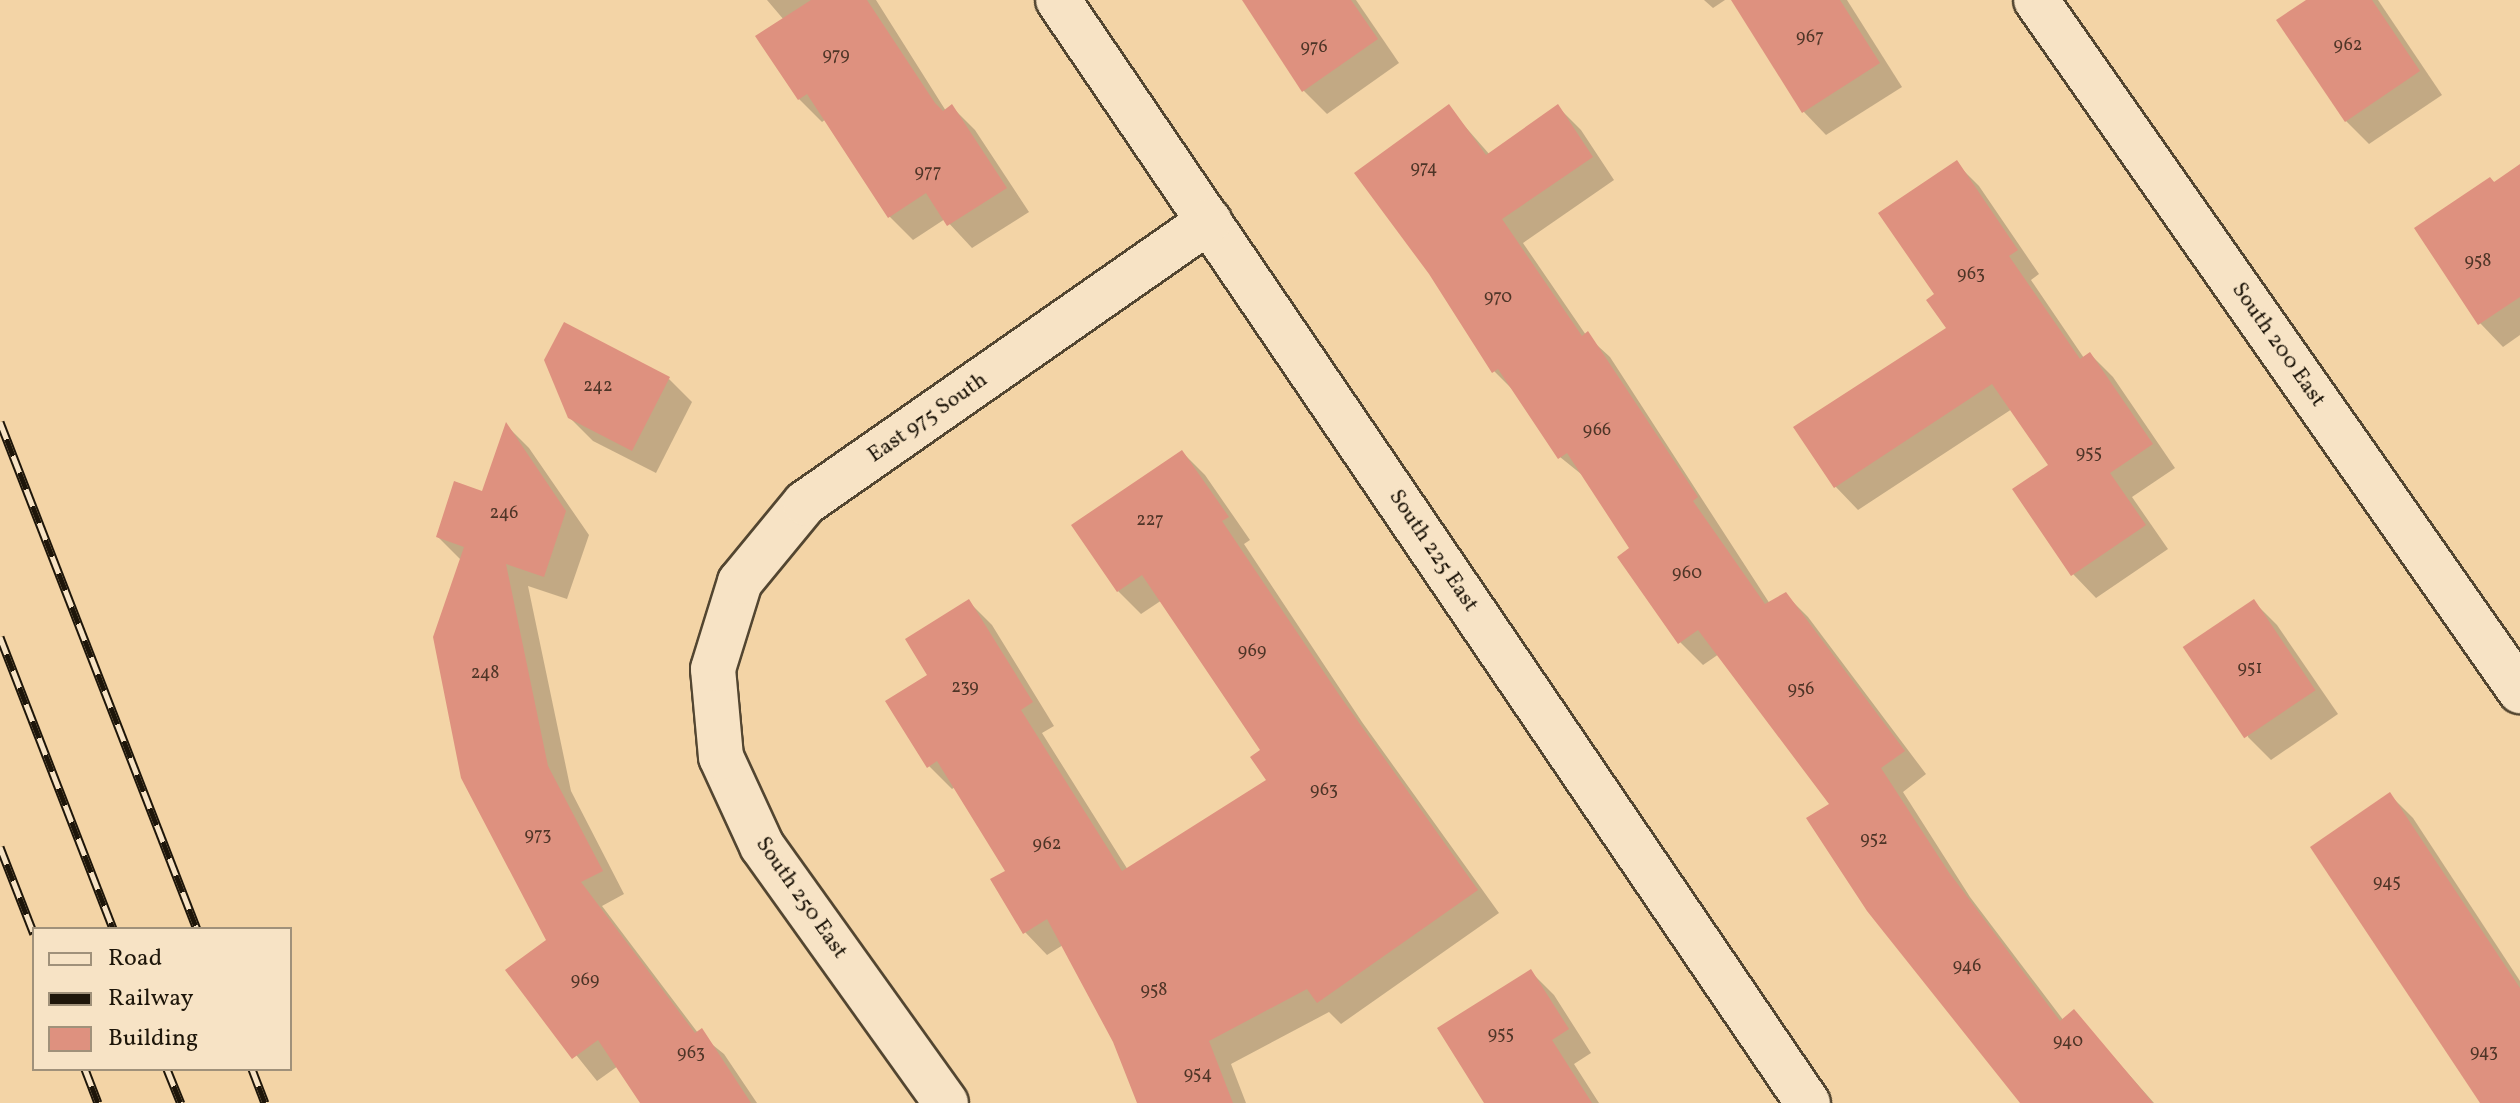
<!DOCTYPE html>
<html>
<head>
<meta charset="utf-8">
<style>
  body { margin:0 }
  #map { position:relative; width:2520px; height:1103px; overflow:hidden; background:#f3d4a6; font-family:Vollkorn,serif }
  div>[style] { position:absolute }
  .shadow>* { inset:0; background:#0003 }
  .building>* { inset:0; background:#de917f; transform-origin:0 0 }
  .roads { filter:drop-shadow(2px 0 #534631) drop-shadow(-2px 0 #534631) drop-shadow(0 2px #534631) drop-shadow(0 -2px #534631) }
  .street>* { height:44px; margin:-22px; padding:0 22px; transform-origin:22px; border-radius:22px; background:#f7e3c5 }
  .rail>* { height:9px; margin-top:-4.5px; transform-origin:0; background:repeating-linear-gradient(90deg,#f7e3c5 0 18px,#1e160a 0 36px); box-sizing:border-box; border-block:2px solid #1e160a }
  span { translate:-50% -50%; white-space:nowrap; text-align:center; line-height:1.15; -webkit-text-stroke:6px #f7e3c5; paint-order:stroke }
  .number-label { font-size:18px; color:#4e3527 }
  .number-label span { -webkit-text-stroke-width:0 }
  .street-label { font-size:22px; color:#1e160a }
  .legend { position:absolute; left:32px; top:927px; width:260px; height:144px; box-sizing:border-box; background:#f7e3c5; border:2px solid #a0917a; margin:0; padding:10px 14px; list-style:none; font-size:24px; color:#1e160a }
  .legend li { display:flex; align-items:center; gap:16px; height:40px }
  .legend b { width:40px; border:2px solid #a0917a }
</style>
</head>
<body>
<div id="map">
  <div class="shadow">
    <div style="clip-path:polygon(767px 0,876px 0,946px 111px,952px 107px,975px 130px,1029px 212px,972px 248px,945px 219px,913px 240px,889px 216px,826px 119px,822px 122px,799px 99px,784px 20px)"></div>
    <div style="clip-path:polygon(1243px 0,1356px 0,1399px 63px,1327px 114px,1303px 90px)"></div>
    <div style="clip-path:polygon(1704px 0,1725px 0,1713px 8px)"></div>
    <div style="clip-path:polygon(1733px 0,1847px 0,1902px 87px,1826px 135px,1803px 111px)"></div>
    <div style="clip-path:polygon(2310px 0,2378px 0,2442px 95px,2369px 144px,2346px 121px)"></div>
    <div style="clip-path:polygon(1448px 107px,1490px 155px,1558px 107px,1581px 130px,1614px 180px,1523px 243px,1586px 335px,1610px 357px,1770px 604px,1785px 594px,1808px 617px,1926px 774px,1903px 792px,1970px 897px,2064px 1021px,2074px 1012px,2154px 1103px,2024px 1103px,1832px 804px,1719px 654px,1703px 665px,1680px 642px,1632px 549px,1586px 478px,1560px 457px,1517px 394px,1494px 371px)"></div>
    <div style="clip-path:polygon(1956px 163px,1979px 186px,2039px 274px,2031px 280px,2084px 358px,2090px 354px,2113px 377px,2175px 468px,2132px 497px,2168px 549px,2096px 598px,2073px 574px,2050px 465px,2012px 409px,1858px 510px,1835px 486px,1949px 329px,1937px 295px)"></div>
    <div style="clip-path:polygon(2491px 179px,2520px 211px,2520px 335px,2503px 347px,2480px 323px)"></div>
    <div style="clip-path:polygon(669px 379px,692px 402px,656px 473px,593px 441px,569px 417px)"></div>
    <div style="clip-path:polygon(507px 426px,529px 448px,589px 535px,567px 599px,528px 586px,571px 791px,624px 894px,602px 906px,698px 1033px,724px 1054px,757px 1103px,642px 1103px,618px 1066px,597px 1081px,508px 970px,548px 941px,461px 560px,438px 537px,484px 493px)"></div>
    <div style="clip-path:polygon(1182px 452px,1205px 475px,1250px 540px,1244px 544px,1362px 722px,1499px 913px,1341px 1024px,1329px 1012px,1231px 1064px,1246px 1103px,1140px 1103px,1115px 1041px,1063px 945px,1047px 955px,1025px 932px,1008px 871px,955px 787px,952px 789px,929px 766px,930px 675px,969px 602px,992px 625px,1054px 726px,1042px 733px,1128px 870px,1269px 780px,1263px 751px,1162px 600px,1141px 614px,1118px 591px)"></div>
    <div style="clip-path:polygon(2254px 602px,2277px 625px,2338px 714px,2271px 760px,2248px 737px)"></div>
    <div style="clip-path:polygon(2390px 795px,2413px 818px,2520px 981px,2520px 1103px,2483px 1103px)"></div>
    <div style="clip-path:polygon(1531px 972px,1554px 995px,1591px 1053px,1574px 1064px,1599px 1103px,1486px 1103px)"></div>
  </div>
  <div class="building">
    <div style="clip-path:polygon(811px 0,867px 0,935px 103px,943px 111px,952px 104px,1007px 188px,947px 226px,926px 193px,888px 218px,807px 94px,798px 100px,755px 36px)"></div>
    <div style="clip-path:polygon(1242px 0,1351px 0,1378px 39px,1302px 92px)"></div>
    <div style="clip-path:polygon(1731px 0,1840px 0,1880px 63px,1802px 113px)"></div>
    <div style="clip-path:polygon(2306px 0,2372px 0,2420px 71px,2345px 122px,2276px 20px)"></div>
    <div style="clip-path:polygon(1449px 104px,1486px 155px,1558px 104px,1593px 157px,1502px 219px,1582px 336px,1588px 331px,1698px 497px,1693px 501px,1765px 604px,1786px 592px,1905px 751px,1881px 768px,1948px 871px,2060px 1021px,2074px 1009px,2153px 1103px,2020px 1103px,1867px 911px,1806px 818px,1829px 804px,1698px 630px,1678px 644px,1617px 557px,1629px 548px,1567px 453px,1558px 459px,1498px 369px,1492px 373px,1429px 274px,1354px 173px)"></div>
    <div style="clip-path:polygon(1957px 160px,2018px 250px,2009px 256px,2080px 359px,2090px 352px,2153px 444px,2110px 473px,2146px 525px,2071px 576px,2012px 489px,2048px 465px,1992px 384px,1834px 488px,1793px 427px,1946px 328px,1926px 300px,1934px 294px,1878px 213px)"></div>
    <div style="clip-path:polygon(2520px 164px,2520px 297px,2478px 325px,2414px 228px,2490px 177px,2494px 182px)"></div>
    <div style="clip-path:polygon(564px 322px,670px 377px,632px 451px,568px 418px,544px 360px)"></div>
    <div style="clip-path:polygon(506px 422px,566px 511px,544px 577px,506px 564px,548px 766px,603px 871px,581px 882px,695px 1033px,702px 1028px,751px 1103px,640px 1103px,598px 1040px,572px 1059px,505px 970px,546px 940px,461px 778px,433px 637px,464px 547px,436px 537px,454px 481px,482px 491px)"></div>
    <div style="clip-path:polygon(1182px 450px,1229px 517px,1222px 521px,1340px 696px,1478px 890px,1317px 1003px,1307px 989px,1209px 1041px,1233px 1103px,1137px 1103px,1113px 1042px,1047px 919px,1023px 934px,990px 879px,1005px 871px,937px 761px,927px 768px,885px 701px,927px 675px,905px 639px,969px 599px,1033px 702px,1021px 710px,1122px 871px,1266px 780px,1250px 757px,1260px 750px,1142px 575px,1117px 592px,1071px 525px)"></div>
    <div style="left:2254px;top:599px;width:110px;height:86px;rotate:56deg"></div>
    <div style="clip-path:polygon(2390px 792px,2520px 988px,2520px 1103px,2480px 1103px,2310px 847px)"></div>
    <div style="clip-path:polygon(1531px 969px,1569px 1029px,1552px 1040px,1592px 1103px,1484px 1103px,1437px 1028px)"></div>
  </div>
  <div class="roads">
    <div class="street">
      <div style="left:1058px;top:0;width:1334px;rotate:55.79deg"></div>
      <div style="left:2036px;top:0;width:844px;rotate:54.99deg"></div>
      <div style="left:946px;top:1103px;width:316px;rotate:-125.6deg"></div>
      <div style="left:762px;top:846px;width:98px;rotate:-114.7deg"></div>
      <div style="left:721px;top:757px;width:88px;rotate:-95.2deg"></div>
      <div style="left:713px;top:669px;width:91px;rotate:-72.8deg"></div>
      <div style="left:740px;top:582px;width:102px;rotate:-50.6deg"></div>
      <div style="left:805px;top:503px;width:493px;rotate:-34.9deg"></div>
    </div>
  </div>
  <div class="rail">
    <div style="left:0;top:422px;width:544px;rotate:68.77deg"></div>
    <div style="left:0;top:637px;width:313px;rotate:68.8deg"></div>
    <div style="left:0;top:847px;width:93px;rotate:68.7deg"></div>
    <div style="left:85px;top:1069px;width:36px;rotate:69deg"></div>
    <div style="left:167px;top:1069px;width:37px;rotate:68deg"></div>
    <div style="left:252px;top:1069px;width:36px;rotate:69deg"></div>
  </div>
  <div class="number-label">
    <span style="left:1810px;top:38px">967</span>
    <span style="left:2348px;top:46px">962</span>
    <span style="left:1314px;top:48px">976</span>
    <span style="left:836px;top:56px">979</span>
    <span style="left:1424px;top:169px">974</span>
    <span style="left:928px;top:173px">977</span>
    <span style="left:2478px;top:262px">958</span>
    <span style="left:1971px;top:275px">963</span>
    <span style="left:1498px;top:298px">970</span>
    <span style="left:598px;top:387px">242</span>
    <span style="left:1597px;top:431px">966</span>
    <span style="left:2089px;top:454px">955</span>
    <span style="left:504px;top:514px">246</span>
    <span style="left:1150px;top:521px">227</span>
    <span style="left:1687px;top:574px">960</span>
    <span style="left:1252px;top:652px">969</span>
    <span style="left:2250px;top:669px">951</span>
    <span style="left:485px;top:674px">248</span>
    <span style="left:965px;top:688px">239</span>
    <span style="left:1801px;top:690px">956</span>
    <span style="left:1324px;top:791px">963</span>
    <span style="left:538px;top:836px">973</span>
    <span style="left:1874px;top:840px">952</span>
    <span style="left:1047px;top:845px">962</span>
    <span style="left:2387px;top:883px">945</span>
    <span style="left:1967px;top:967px">946</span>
    <span style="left:585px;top:981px">969</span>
    <span style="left:1154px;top:991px">958</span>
    <span style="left:1501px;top:1035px">955</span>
    <span style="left:2068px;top:1042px">940</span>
    <span style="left:2484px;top:1053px">943</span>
    <span style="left:691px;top:1054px">963</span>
    <span style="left:1198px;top:1075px">954</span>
  </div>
  <div class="street-label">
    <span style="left:2278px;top:345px;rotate:55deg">South 200 East</span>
    <span style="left:928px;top:418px;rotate:-35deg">East 975 South</span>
    <span style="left:1433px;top:551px;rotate:56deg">South 225 East</span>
    <span style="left:801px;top:898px;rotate:55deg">South 250 East</span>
  </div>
  <ul class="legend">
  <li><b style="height:10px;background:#f7e3c5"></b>Road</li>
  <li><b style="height:10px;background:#1e160a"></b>Railway</li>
  <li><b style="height:22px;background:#de917f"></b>Building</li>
  </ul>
</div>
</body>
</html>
